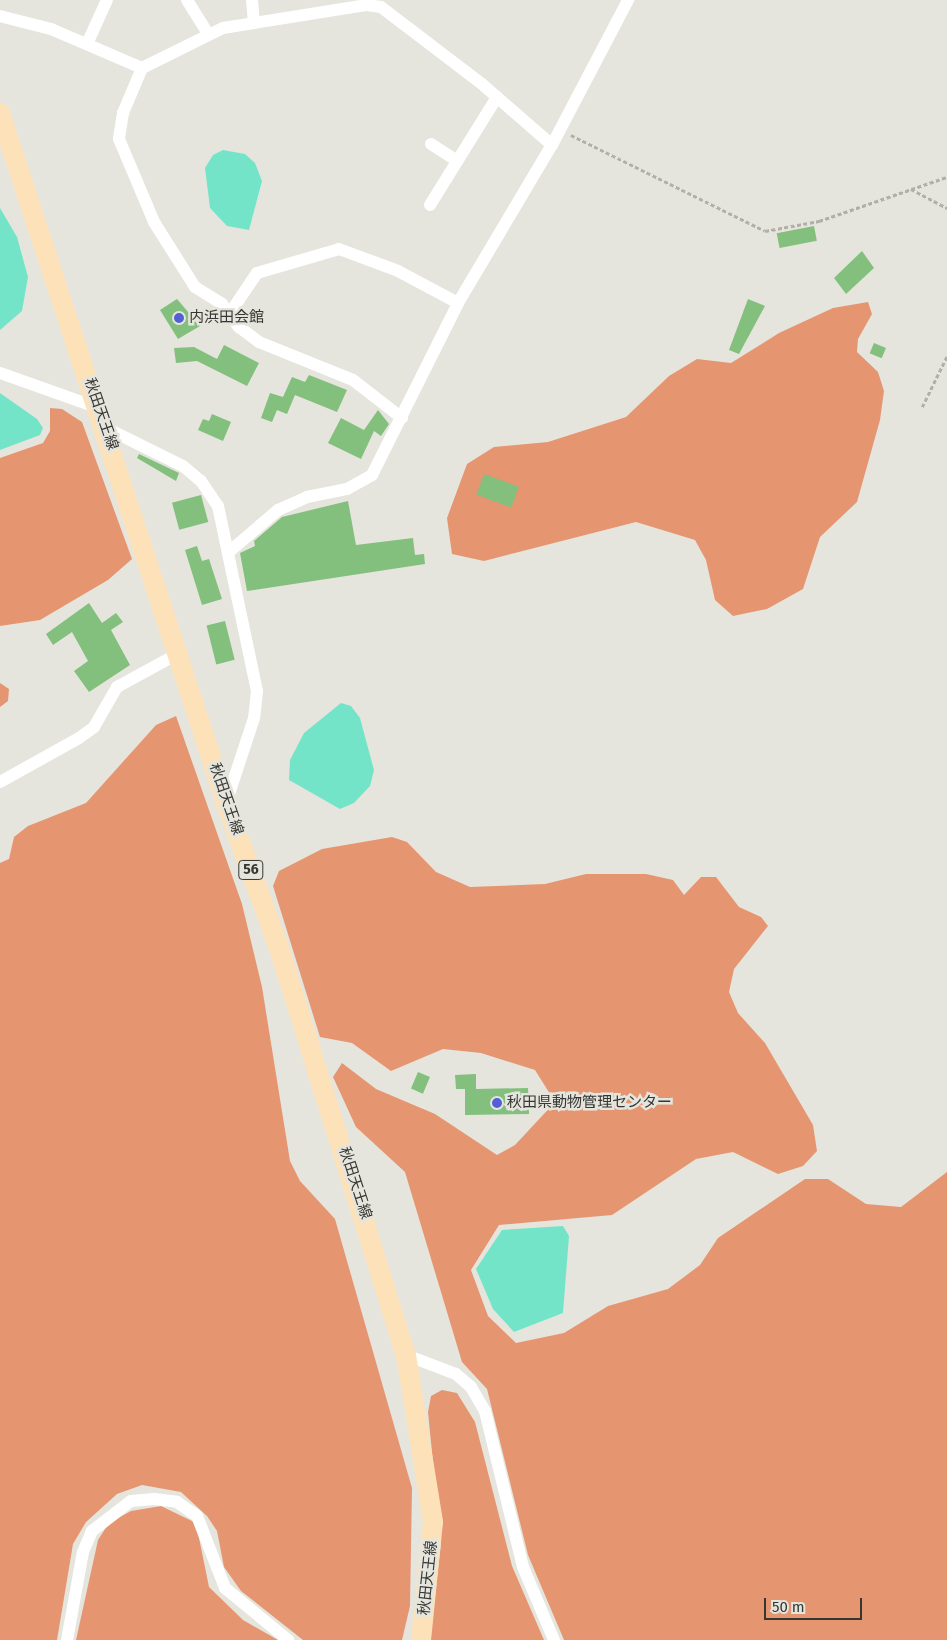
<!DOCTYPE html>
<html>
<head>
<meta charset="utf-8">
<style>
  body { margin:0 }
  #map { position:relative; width:947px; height:1640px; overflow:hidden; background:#e5e5dd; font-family:"Fira Sans","Noto Sans JP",sans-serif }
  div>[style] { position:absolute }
  .forest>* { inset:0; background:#e69571 }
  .water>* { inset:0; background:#74e4c8 }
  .building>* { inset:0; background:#83bf7d; transform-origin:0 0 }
  .path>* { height:2.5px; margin-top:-1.25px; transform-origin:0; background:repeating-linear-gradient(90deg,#b0b0a9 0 4px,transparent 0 6.5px) }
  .minor>* { height:12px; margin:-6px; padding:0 6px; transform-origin:6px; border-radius:6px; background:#fff }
  .primary>* { height:20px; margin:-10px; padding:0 10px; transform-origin:10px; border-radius:10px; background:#fde2b9 }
  .dots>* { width:14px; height:14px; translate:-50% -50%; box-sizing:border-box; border:2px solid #e5e5dd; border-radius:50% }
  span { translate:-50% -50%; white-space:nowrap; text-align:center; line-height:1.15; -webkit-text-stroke:5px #e5e5dd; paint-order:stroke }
  .shield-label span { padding:1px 4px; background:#e5e5dd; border:1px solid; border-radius:4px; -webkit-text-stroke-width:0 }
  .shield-label { font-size:14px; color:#363633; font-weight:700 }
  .poi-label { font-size:15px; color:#363633 }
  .left { translate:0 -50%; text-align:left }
  .street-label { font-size:15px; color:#363633 }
  .scale { position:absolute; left:764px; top:1598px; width:98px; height:22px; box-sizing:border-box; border:2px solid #363633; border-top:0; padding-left:6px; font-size:15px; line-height:18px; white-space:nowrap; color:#363633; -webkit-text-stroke:4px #e5e5dd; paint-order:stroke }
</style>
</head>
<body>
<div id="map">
  <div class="forest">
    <div style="clip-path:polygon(868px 302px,872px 314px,858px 339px,857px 352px,878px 372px,884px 391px,880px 420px,857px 502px,820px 537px,803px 589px,767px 609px,733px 616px,715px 600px,706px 560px,695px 540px,636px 522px,484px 561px,452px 554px,447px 518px,467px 464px,494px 447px,548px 442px,626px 417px,669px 376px,697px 359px,731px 363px,779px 333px,833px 308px)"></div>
    <div style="clip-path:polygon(50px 408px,62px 409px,82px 422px,132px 559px,108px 580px,40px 620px,0 626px,0 458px,43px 443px,50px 431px)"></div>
    <div style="clip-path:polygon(0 683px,9px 689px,8px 701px,0 707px)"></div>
    <div style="clip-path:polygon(176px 716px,242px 904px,262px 987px,290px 1161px,300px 1181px,335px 1219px,412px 1488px,410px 1606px,402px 1640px,303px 1640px,241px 1591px,224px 1567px,217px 1531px,207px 1516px,181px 1492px,142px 1485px,117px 1494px,86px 1522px,73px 1544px,57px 1640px,0 1640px,0 863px,9px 859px,14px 837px,28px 826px,86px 803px,156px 725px)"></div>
    <div style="clip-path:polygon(392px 837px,407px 842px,436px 872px,470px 887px,545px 884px,586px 874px,646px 874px,673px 880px,684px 895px,701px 877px,716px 877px,739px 907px,761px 917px,768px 926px,734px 969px,729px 992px,738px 1013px,765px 1043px,813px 1125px,817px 1151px,803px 1166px,778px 1174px,733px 1152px,696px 1159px,612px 1215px,499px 1225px,471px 1270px,488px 1316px,516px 1343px,564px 1333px,608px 1306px,668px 1289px,700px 1265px,718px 1238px,805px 1179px,828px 1179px,866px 1204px,901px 1207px,947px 1172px,947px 1640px,564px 1640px,528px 1555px,487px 1389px,462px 1362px,405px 1172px,356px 1127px,333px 1077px,342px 1063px,376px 1089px,435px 1114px,497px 1155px,515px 1145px,555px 1102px,535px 1070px,481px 1053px,443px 1049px,391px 1071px,352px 1043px,320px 1037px,273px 886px,279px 871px,322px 849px)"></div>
    <div style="clip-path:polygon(442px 1390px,457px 1393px,475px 1422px,512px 1566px,544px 1640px,430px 1640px,441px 1543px,428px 1412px,431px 1396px)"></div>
    <div style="clip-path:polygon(161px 1506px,196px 1523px,209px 1587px,243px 1620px,278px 1640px,76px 1640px,98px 1540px,109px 1523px,131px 1511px)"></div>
  </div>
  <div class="water">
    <div style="clip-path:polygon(223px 150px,245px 154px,255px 163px,262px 181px,249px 230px,227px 226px,210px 208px,205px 168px,213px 155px)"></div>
    <div style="clip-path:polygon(0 208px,17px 237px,28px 277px,22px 311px,0 330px)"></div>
    <div style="clip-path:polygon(0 393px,37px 419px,43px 428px,40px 435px,0 450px)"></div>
    <div style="clip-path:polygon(341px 703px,351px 706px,360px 718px,374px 770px,370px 786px,354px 803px,340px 809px,289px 780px,290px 760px,304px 733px)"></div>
    <div style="clip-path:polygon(563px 1226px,569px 1236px,563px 1313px,514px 1332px,493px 1309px,476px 1269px,502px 1230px)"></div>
  </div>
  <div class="building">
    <div style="left:814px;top:226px;width:15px;height:38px;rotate:79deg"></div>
    <div style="clip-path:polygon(862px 251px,874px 268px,846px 294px,834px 278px)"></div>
    <div style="clip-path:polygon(177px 299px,200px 326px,178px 339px,160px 310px)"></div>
    <div style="clip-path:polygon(748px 299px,765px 306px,739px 354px,729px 350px)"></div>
    <div style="left:874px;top:343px;width:13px;height:11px;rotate:23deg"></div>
    <div style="clip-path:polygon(224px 345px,259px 363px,247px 386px,197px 361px,176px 363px,174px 348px,194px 347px,217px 359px)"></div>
    <div style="clip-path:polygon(309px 375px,347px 390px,337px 412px,295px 395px,287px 414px,277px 410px,272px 422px,261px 418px,270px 393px,283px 397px,292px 377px,305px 382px)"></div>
    <div style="clip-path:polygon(378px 410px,389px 424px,381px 436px,374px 431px,361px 459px,328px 443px,341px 418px,364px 430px)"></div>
    <div style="clip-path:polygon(212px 414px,231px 422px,223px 441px,198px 430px,203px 419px,209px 421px)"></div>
    <div style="clip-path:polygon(139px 454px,179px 473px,176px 481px,137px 458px)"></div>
    <div style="left:484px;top:474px;width:37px;height:22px;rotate:20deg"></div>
    <div style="left:201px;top:495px;width:28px;height:30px;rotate:75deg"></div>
    <div style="clip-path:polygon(348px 501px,356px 545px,413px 538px,415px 555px,424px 554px,425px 564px,247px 591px,240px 553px,255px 546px,254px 541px,282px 517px)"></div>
    <div style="clip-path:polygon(197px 546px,202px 561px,209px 559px,222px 599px,202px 605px,185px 550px)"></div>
    <div style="clip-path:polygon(89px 603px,102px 623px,116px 613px,123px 622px,111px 630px,130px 665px,89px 692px,74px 671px,88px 661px,72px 632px,53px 645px,46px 634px)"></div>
    <div style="left:225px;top:621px;width:40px;height:19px;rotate:76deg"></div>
    <div style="left:418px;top:1072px;width:13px;height:18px;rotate:23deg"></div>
    <div style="clip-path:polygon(476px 1074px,476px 1089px,528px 1088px,529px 1114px,465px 1115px,465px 1089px,456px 1089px,455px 1075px)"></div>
  </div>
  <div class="path">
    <div style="left:571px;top:135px;width:216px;rotate:26.3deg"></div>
    <div style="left:765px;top:231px;width:55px;rotate:-10.5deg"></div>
    <div style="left:819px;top:221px;width:135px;rotate:-19deg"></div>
    <div style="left:911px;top:189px;width:41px;rotate:27.8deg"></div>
    <div style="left:922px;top:407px;width:57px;rotate:-63.9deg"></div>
  </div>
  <div class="minor">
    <div style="left:187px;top:0;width:39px;rotate:58deg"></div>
    <div style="left:252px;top:0;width:23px;rotate:85deg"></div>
    <div style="left:0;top:16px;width:53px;rotate:14.3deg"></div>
    <div style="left:51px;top:29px;width:99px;rotate:23.2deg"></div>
    <div style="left:142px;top:68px;width:90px;rotate:-26.3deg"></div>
    <div style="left:223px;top:28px;width:146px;rotate:-9.1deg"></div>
    <div style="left:367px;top:5px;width:14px;rotate:8deg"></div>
    <div style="left:381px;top:7px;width:127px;rotate:37.3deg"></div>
    <div style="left:482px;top:84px;width:93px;rotate:41.1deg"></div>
    <div style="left:87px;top:44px;width:48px;rotate:-65.6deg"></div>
    <div style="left:142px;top:68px;width:49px;rotate:112.9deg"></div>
    <div style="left:123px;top:113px;width:26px;rotate:99deg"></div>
    <div style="left:119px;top:139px;width:90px;rotate:67.1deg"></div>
    <div style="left:154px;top:222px;width:77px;rotate:57.8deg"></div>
    <div style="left:195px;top:287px;width:32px;rotate:32deg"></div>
    <div style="left:222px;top:304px;width:29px;rotate:54deg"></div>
    <div style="left:239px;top:327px;width:25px;rotate:37deg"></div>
    <div style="left:259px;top:342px;width:101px;rotate:22deg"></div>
    <div style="left:353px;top:380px;width:62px;rotate:37.8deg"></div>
    <div style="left:431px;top:144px;width:30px;rotate:33deg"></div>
    <div style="left:430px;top:205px;width:127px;rotate:-58.2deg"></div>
    <div style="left:230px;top:313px;width:48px;rotate:-56deg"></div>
    <div style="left:257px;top:273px;width:85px;rotate:-16.3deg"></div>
    <div style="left:339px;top:249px;width:63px;rotate:20.4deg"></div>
    <div style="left:398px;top:271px;width:68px;rotate:28.1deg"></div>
    <div style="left:0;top:373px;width:105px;rotate:19.5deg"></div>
    <div style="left:106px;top:428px;width:86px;rotate:26.3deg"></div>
    <div style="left:183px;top:466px;width:23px;rotate:40deg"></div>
    <div style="left:201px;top:481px;width:30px;rotate:56deg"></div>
    <div style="left:218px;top:506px;width:189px;rotate:78.1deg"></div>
    <div style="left:257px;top:691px;width:27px;rotate:96deg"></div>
    <div style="left:254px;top:718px;width:89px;rotate:108.2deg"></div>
    <div style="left:230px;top:551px;width:63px;rotate:-40.5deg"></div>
    <div style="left:278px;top:510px;width:32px;rotate:-24deg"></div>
    <div style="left:307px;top:497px;width:41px;rotate:-11.3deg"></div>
    <div style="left:347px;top:489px;width:29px;rotate:-29deg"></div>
    <div style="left:372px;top:475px;width:192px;rotate:-63.4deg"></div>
    <div style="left:458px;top:303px;width:184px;rotate:-59.3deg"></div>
    <div style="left:552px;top:145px;width:164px;rotate:-62.3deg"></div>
    <div style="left:0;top:782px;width:90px;rotate:-29.1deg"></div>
    <div style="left:79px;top:738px;width:19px;rotate:-36deg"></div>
    <div style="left:94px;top:727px;width:46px;rotate:-60.1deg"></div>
    <div style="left:117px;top:687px;width:71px;rotate:-28.7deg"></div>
    <div style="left:406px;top:1355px;width:53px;rotate:20.8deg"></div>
    <div style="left:456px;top:1374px;width:20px;rotate:41deg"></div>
    <div style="left:471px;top:1387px;width:28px;rotate:60deg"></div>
    <div style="left:485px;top:1411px;width:161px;rotate:76.3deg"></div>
    <div style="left:523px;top:1567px;width:79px;rotate:67deg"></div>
    <div style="left:67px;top:1640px;width:89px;rotate:-79.7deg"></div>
    <div style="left:83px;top:1552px;width:23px;rotate:-67deg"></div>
    <div style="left:92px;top:1531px;width:49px;rotate:-37.6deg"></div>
    <div style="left:131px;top:1501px;width:23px;rotate:-5deg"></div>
    <div style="left:154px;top:1499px;width:23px;rotate:7deg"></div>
    <div style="left:177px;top:1502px;width:24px;rotate:35deg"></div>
    <div style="left:197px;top:1516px;width:77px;rotate:68.7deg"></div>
    <div style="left:225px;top:1588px;width:82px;rotate:39.5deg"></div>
  </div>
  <div class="primary">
    <div style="left:0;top:113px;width:726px;rotate:71.86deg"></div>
    <div style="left:226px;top:803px;width:151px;rotate:69.9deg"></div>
    <div style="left:278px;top:945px;width:430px;rotate:72.7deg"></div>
    <div style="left:406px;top:1355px;width:169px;rotate:80.8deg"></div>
    <div style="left:433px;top:1522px;width:119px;rotate:95.8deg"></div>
  </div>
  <div class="dots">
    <div style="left:179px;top:318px;background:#525fd5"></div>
    <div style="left:497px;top:1103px;background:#525fd5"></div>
  </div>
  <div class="shield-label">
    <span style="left:251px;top:870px">56</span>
  </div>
  <div class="poi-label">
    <span class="left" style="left:189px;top:318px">内浜田会館</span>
    <span class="left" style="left:507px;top:1103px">秋田県動物管理センター</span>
  </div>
  <div class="street-label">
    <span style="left:101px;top:414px;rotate:71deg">秋田天王線</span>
    <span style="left:226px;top:799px;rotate:71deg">秋田天王線</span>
    <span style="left:355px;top:1183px;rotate:72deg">秋田天王線</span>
    <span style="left:428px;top:1578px;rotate:-84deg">秋田天王線</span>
  </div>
  <div class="scale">50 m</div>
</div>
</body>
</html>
